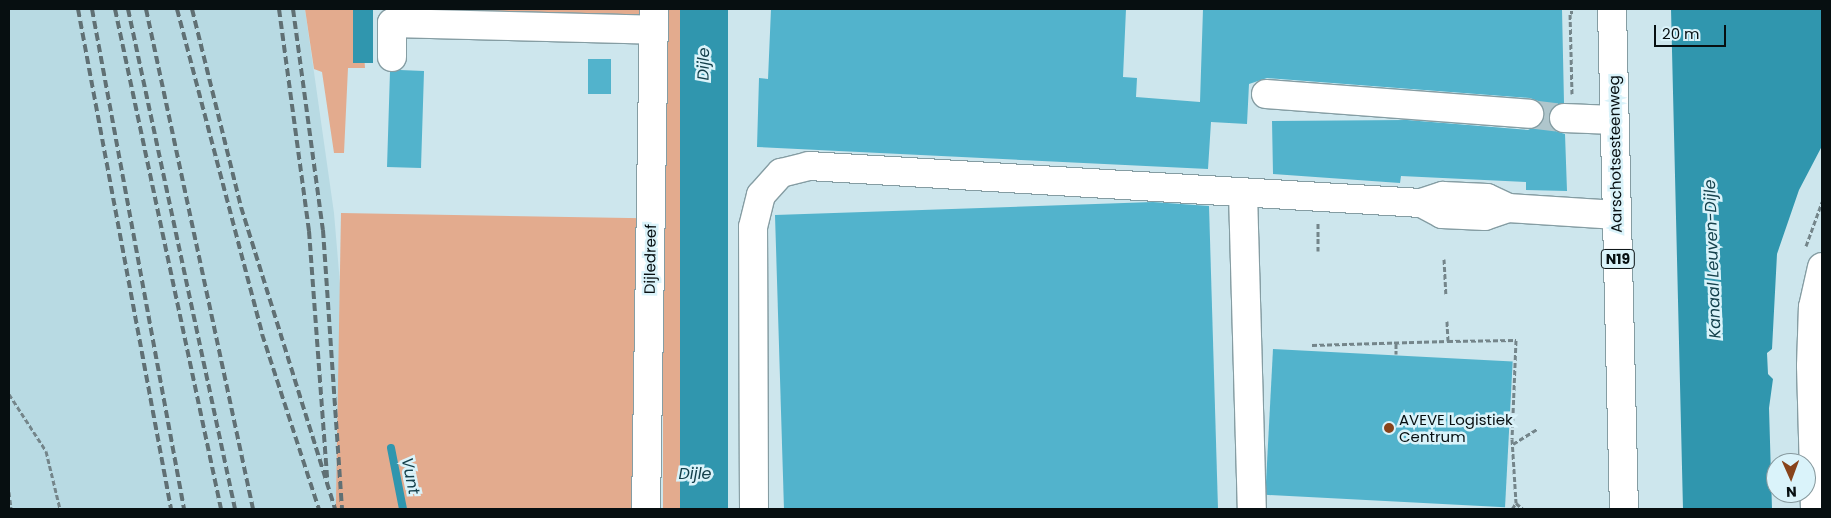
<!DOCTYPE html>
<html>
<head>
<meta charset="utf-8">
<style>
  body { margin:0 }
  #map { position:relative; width:1831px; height:518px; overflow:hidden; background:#cde6ed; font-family:Poppins,sans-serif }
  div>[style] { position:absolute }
  .built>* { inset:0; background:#b8dae3 }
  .green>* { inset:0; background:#e3ab8e; transform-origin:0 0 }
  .water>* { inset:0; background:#3096ae; transform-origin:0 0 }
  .stream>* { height:8px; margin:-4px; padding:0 4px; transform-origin:4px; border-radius:4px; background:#3096ae }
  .building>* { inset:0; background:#52b3cc; transform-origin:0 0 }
  .minor-tunnel>* { height:28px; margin-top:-14px; transform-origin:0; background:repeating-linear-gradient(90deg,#afc6cc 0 28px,transparent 0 42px) }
  .path>* { height:3px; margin-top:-1.5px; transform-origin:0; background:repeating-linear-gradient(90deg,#74858a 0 5px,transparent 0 7.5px) }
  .roads { filter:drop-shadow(1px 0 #859da3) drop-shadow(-1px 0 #859da3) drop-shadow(0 1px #859da3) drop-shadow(0 -1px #859da3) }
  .minor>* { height:28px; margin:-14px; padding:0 14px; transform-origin:14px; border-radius:14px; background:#fff }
  .major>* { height:28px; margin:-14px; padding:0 14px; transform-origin:14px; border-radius:14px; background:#fff }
  .rail>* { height:4px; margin-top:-2px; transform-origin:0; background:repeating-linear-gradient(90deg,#607074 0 8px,transparent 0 12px) }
  .dots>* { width:14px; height:14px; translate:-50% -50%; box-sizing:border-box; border:2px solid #daf3fa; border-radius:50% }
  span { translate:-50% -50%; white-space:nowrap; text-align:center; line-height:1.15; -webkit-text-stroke:5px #daf3fa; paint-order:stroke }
  .shield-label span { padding:1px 4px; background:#daf3fa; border:1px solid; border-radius:4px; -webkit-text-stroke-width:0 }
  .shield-label { font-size:14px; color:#070f11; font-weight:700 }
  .street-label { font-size:15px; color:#070f11 }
  .poi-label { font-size:15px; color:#070f11 }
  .left { translate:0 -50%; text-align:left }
  .water-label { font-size:16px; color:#14404b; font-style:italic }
  .frame { position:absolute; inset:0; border:10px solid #070f11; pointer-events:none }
  .north { position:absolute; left:1766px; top:453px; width:50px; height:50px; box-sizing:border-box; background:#daf3fa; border:1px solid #86989d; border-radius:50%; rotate:178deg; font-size:14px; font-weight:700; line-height:20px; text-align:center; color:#070f11 }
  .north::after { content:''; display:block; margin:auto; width:18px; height:22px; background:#88431a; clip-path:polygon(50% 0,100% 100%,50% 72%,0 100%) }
  .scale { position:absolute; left:1654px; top:25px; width:72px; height:22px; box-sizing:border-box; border:2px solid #070f11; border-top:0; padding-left:6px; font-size:15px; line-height:18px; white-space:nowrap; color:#070f11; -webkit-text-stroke:4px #daf3fa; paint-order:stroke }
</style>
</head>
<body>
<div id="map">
  <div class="built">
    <div style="clip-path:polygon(9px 9px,305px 9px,334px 213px,359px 509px,9px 509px)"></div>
  </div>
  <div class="green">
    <div style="clip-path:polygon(305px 9px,639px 9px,639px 16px,618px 17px,361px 9px,365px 68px,348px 68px,344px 153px,334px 153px,322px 72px,314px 69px)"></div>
    <div style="left:663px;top:9px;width:17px;height:500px"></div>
    <div style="left:341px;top:213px;width:303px;height:297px;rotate:1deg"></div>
  </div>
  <div class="water">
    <div style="left:353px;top:9px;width:20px;height:54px"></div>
    <div style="left:680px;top:9px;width:48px;height:500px"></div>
    <div style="clip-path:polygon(1671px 9px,1822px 9px,1822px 146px,1799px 190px,1777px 254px,1772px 349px,1767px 353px,1768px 374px,1773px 379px,1769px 408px,1772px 509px,1683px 509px)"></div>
  </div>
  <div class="stream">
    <div style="left:391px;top:448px;width:62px;rotate:78.9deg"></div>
  </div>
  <div class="building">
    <div style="clip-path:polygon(771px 9px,1126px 9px,1123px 77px,1137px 78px,1136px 97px,1200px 102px,1203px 9px,1562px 9px,1564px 103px,1551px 109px,1548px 118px,1555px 131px,1565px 134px,1567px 191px,1526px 190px,1526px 182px,1401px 176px,1400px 183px,1273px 174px,1272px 121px,1407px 120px,1528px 130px,1542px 123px,1545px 115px,1538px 101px,1530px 98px,1267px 78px,1249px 84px,1247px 124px,1211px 122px,1208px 169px,757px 147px,759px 78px,768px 79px)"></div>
    <div style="left:588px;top:59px;width:23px;height:35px"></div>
    <div style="clip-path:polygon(400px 70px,424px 71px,421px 168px,387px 167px,390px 72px)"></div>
    <div style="clip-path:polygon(1153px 202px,1209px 206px,1218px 509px,784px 509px,775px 215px)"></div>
    <div style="left:1273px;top:349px;width:240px;height:146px;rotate:3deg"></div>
  </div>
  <div class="minor-tunnel">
    <div style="left:1529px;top:114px;width:35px;rotate:7deg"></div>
  </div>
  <div class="path">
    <div style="left:1572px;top:94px;width:82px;rotate:-91.4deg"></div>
    <div style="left:1570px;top:12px;width:3px"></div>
    <div style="left:1806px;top:246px;width:47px;rotate:-70deg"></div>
    <div style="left:1318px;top:251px;width:29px;rotate:-90deg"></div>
    <div style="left:1444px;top:259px;width:35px;rotate:87deg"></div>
    <div style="left:1448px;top:341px;width:68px;rotate:-0.8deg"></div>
    <div style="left:1516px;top:340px;width:99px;rotate:92.3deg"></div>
    <div style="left:1512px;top:439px;width:64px;rotate:86.4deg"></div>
    <div style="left:1516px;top:503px;width:9px;rotate:41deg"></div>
    <div style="left:1396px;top:343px;width:11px;rotate:90deg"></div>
    <div style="left:1312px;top:345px;width:136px;rotate:-1.7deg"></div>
    <div style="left:1448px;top:341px;width:20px;rotate:-93deg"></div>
    <div style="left:9px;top:394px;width:68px;rotate:57deg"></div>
    <div style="left:46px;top:451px;width:60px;rotate:76.4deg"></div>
    <div style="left:1513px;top:444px;width:28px;rotate:-32deg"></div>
    <div style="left:9px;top:492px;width:17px;rotate:83deg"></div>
    <div style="left:1481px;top:509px;width:31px"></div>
    <div style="left:1512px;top:509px;width:7px;rotate:-56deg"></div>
  </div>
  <div class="roads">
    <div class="minor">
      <div style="left:392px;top:57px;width:34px;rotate:-90deg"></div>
      <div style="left:392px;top:23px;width:262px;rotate:1.5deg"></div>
      <div style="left:1266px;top:94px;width:264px;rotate:4.3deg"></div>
      <div style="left:1564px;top:118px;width:50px;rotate:2.3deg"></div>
      <div style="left:1243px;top:193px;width:316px;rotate:88.4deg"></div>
      <div style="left:1443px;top:196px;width:44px;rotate:2.6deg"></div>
      <div style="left:1487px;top:198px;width:23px;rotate:25deg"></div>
      <div style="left:1508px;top:208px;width:24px;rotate:161deg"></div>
      <div style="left:1485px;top:216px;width:43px;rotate:-177.3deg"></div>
      <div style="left:1442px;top:214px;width:24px;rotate:-152deg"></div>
      <div style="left:1421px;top:203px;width:23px;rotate:-18deg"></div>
      <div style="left:1508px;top:208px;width:109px;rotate:3.7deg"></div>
      <div style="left:646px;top:509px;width:500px;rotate:-89.08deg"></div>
      <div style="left:754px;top:509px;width:282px;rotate:-90.2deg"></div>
      <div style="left:753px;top:227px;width:33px;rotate:-76deg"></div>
      <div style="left:761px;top:195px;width:30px;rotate:-48deg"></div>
      <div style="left:781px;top:173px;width:29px;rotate:-14deg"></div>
      <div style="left:809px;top:166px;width:613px;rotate:3.46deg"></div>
      <div style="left:1815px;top:509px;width:143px;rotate:-91.6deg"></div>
      <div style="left:1811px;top:366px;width:59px;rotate:-88.1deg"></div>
      <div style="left:1813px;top:307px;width:41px;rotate:-77.3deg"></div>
    </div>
    <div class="major">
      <div style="left:1612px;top:9px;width:500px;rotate:88.63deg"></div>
    </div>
  </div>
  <div class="rail">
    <div style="left:78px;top:9px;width:509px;rotate:79.46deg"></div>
    <div style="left:92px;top:9px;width:508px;rotate:79.57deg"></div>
    <div style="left:115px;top:9px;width:511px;rotate:78.03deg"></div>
    <div style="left:128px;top:9px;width:511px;rotate:77.92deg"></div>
    <div style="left:146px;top:9px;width:511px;rotate:77.92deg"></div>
    <div style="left:177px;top:9px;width:336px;rotate:75.3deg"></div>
    <div style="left:262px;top:334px;width:184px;rotate:72deg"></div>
    <div style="left:192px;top:9px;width:204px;rotate:76.1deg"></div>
    <div style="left:241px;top:207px;width:316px;rotate:72.7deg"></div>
    <div style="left:279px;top:9px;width:224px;rotate:82.3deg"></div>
    <div style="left:309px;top:231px;width:247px;rotate:85.8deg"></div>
    <div style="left:293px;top:9px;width:223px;rotate:82.3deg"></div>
    <div style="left:323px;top:230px;width:280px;rotate:86.1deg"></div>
  </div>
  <div class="dots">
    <div style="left:1389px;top:428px;background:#88431a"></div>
  </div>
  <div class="shield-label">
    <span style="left:1618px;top:259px">N19</span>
  </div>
  <div class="street-label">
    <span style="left:1615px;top:154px;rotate:-91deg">Aarschotsesteenweg</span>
    <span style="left:650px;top:259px;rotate:-89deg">Dijledreef</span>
  </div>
  <div class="poi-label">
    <span class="left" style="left:1399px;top:428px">AVEVE Logistiek<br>Centrum</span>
  </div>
  <div class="water-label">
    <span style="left:704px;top:64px;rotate:-89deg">Dijle</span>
    <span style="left:1713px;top:259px;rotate:-92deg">Kanaal Leuven-Dijle</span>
    <span style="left:695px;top:474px">Dijle</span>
    <span style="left:410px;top:476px;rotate:78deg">Vunt</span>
  </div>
  <div class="frame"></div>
  <div class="north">N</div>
  <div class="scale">20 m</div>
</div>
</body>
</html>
